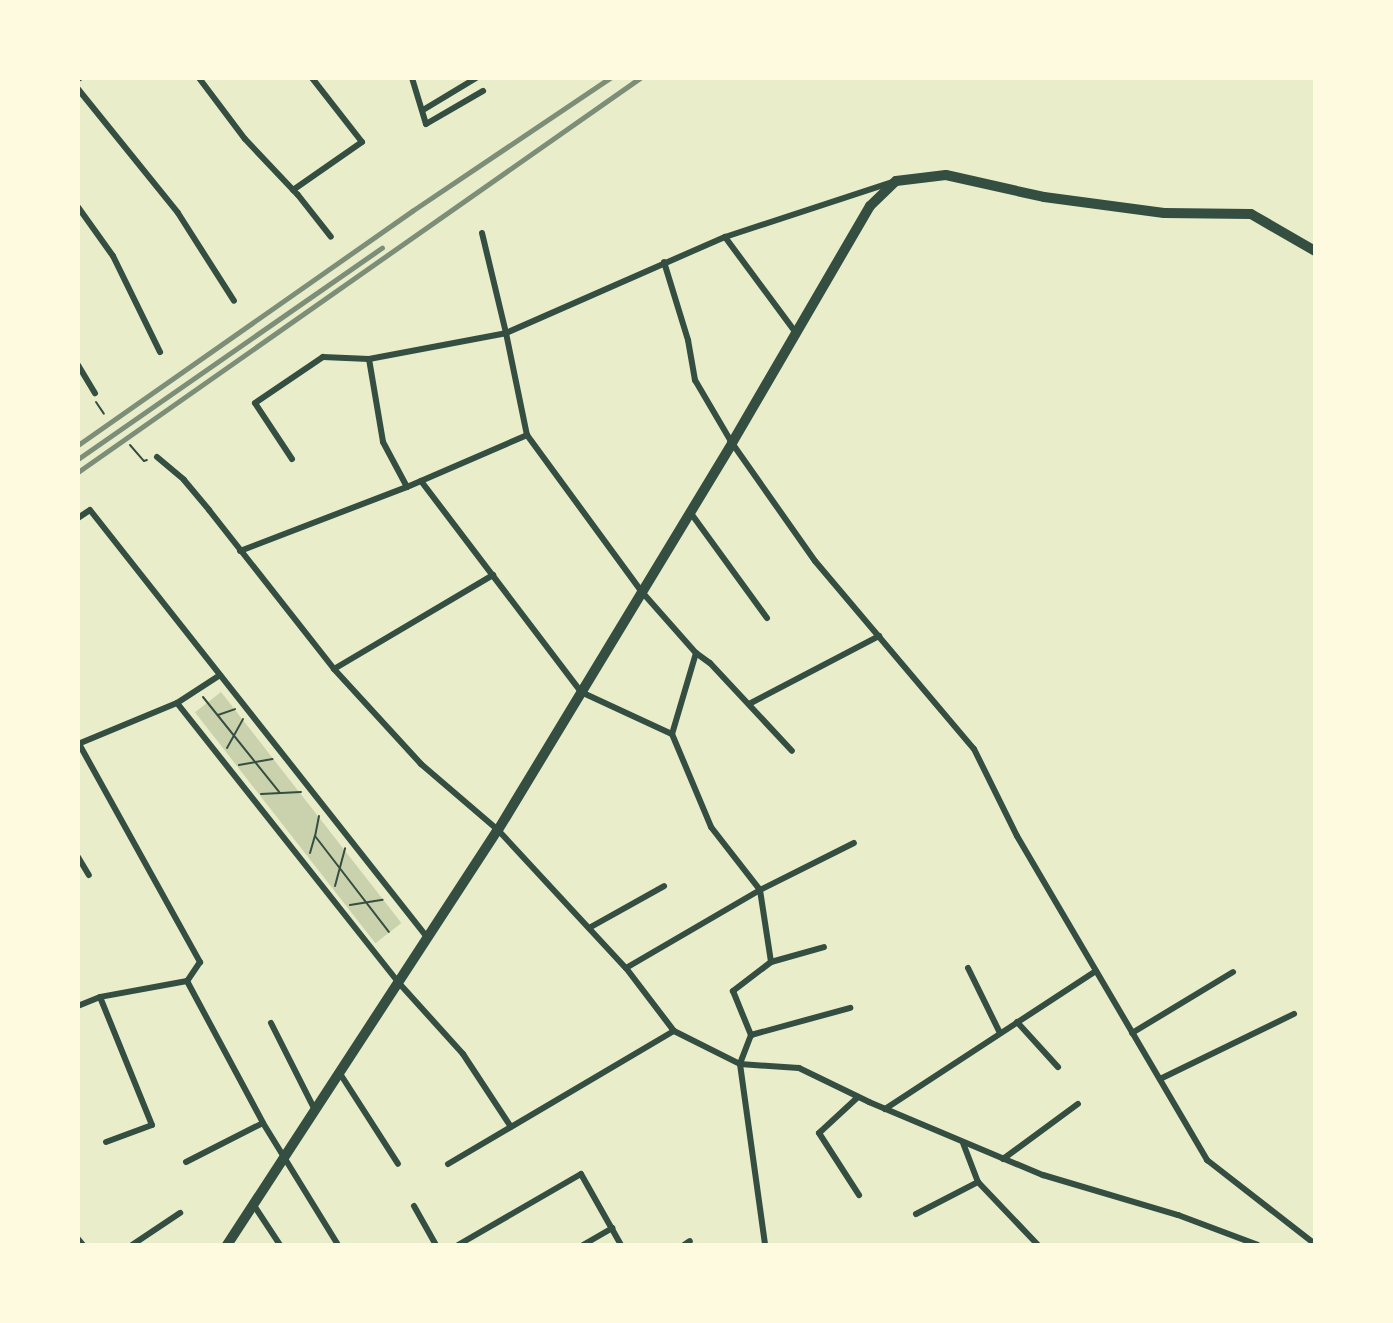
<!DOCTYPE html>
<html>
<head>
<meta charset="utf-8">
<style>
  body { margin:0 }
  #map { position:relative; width:1393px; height:1323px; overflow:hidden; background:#e9edc9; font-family:Signika,sans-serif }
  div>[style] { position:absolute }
  .green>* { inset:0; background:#cad2ad; transform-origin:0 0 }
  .path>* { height:2px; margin:-1px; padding:0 1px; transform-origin:1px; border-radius:1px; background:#344e41 }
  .minor>* { height:6px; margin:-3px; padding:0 3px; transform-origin:3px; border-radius:3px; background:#344e41 }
  .tertiary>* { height:10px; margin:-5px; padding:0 5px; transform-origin:5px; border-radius:5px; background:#344e41 }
  .rail>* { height:4.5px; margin:-2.25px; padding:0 2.25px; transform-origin:2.25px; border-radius:2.25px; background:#7c8e77 }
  span { translate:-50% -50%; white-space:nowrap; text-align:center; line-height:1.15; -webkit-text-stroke:6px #fefae0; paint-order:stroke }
  .frame { position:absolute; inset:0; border:80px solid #fefae0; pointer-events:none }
</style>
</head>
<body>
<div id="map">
  <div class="green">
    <div style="left:221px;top:692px;width:293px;height:33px;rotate:52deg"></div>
  </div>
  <div class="path">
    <div style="left:96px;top:402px;width:14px;rotate:56deg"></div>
    <div style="left:130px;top:445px;width:21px;rotate:49deg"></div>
    <div style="left:144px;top:461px;width:3px;rotate:-18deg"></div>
    <div style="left:203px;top:697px;width:123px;rotate:51.3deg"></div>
    <div style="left:218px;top:715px;width:18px;rotate:-19deg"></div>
    <div style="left:227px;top:748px;width:33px;rotate:-61deg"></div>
    <div style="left:239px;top:765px;width:34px;rotate:-10deg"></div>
    <div style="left:261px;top:794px;width:40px;rotate:-2.9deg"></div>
    <div style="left:319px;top:816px;width:20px;rotate:101deg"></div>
    <div style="left:315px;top:836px;width:121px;rotate:52.4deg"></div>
    <div style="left:310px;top:853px;width:18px;rotate:-74deg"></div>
    <div style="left:335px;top:886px;width:39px;rotate:-75deg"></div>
    <div style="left:350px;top:905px;width:33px;rotate:-9deg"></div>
  </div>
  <div class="minor">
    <div style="left:199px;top:78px;width:76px;rotate:53deg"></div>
    <div style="left:245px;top:139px;width:77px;rotate:46.6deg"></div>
    <div style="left:298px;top:195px;width:53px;rotate:51.8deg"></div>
    <div style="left:412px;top:78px;width:48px;rotate:73.1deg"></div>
    <div style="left:426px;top:124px;width:66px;rotate:-30.1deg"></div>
    <div style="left:78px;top:79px;width:2px;rotate:-27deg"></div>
    <div style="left:78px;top:89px;width:159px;rotate:51.1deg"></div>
    <div style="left:178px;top:213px;width:104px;rotate:57.5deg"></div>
    <div style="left:423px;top:110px;width:62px;rotate:-31.1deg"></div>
    <div style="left:293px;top:190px;width:84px;rotate:-34.8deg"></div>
    <div style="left:362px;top:142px;width:81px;rotate:-128deg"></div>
    <div style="left:78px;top:207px;width:60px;rotate:54.5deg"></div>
    <div style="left:113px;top:256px;width:107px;rotate:63.9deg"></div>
    <div style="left:482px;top:233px;width:103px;rotate:76.5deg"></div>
    <div style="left:506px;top:333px;width:104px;rotate:78.4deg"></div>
    <div style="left:725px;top:237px;width:119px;rotate:53.5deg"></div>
    <div style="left:664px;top:262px;width:82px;rotate:72.9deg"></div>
    <div style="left:688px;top:340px;width:41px;rotate:80.1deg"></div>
    <div style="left:695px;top:380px;width:73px;rotate:59.6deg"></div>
    <div style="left:732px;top:443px;width:144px;rotate:54.9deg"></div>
    <div style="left:815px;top:561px;width:246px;rotate:49.8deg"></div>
    <div style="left:974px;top:749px;width:97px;rotate:63.7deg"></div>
    <div style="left:1017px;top:836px;width:376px;rotate:59.6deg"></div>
    <div style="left:1207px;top:1160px;width:137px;rotate:37.9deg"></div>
    <div style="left:369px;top:359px;width:84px;rotate:80.4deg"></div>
    <div style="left:383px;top:442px;width:51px;rotate:61.9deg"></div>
    <div style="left:78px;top:365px;width:33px;rotate:59deg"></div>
    <div style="left:157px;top:457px;width:35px;rotate:40deg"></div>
    <div style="left:184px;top:480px;width:39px;rotate:50deg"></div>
    <div style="left:209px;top:510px;width:202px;rotate:51.8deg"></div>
    <div style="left:334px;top:669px;width:129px;rotate:47.5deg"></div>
    <div style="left:421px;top:764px;width:101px;rotate:40.6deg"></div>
    <div style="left:498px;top:830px;width:188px;rotate:47.2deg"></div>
    <div style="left:626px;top:968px;width:79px;rotate:52.7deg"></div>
    <div style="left:674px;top:1031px;width:74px;rotate:26.6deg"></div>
    <div style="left:740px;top:1064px;width:59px;rotate:3.9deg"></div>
    <div style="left:799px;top:1068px;width:78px;rotate:25.9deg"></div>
    <div style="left:869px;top:1102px;width:189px;rotate:22.8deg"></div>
    <div style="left:1043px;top:1175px;width:141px;rotate:16.5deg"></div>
    <div style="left:1178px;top:1215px;width:85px;rotate:20.6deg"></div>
    <div style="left:292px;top:459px;width:67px;rotate:-123.5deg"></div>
    <div style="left:255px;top:403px;width:82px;rotate:-34.1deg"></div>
    <div style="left:323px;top:357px;width:46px;rotate:2.5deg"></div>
    <div style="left:369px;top:359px;width:139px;rotate:-10.7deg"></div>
    <div style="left:506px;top:333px;width:239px;rotate:-23.7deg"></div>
    <div style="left:725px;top:237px;width:176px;rotate:-18.2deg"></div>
    <div style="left:421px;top:481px;width:265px;rotate:52.8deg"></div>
    <div style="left:581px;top:692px;width:100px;rotate:24.8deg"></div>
    <div style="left:690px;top:512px;width:131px;rotate:54deg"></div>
    <div style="left:78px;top:518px;width:14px;rotate:-34deg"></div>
    <div style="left:90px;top:510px;width:544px;rotate:51.72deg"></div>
    <div style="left:240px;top:551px;width:179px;rotate:-21deg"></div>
    <div style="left:407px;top:487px;width:131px;rotate:-23.4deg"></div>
    <div style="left:527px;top:435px;width:195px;rotate:53.8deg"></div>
    <div style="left:642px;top:592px;width:81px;rotate:48.5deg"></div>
    <div style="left:696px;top:653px;width:84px;rotate:106.5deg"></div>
    <div style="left:672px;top:734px;width:101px;rotate:67.2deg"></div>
    <div style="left:711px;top:827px;width:80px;rotate:52.1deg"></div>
    <div style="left:760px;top:890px;width:73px;rotate:81.3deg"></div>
    <div style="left:771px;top:962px;width:48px;rotate:142.7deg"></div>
    <div style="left:733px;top:991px;width:48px;rotate:67.8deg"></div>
    <div style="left:751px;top:1035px;width:31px;rotate:111deg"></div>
    <div style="left:740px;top:1064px;width:183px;rotate:82.1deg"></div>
    <div style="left:696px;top:653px;width:17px;rotate:36deg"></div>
    <div style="left:710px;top:663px;width:120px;rotate:47deg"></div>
    <div style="left:334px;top:669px;width:185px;rotate:-30.6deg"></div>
    <div style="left:177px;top:703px;width:356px;rotate:51.6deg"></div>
    <div style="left:398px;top:982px;width:97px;rotate:47.9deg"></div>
    <div style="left:463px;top:1054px;width:87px;rotate:56.7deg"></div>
    <div style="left:749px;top:704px;width:147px;rotate:-27.6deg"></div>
    <div style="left:78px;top:742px;width:252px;rotate:61deg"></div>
    <div style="left:200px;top:962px;width:23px;rotate:124deg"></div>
    <div style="left:187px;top:981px;width:88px;rotate:169.6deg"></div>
    <div style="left:100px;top:997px;width:24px;rotate:158deg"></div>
    <div style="left:78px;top:744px;width:107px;rotate:-22.5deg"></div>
    <div style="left:177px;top:703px;width:51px;rotate:-33.1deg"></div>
    <div style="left:78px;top:857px;width:21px;rotate:59deg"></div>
    <div style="left:589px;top:928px;width:86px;rotate:-29.2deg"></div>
    <div style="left:771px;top:962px;width:55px;rotate:-15.8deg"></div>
    <div style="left:626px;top:968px;width:155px;rotate:-30.2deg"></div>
    <div style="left:760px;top:890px;width:105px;rotate:-26.6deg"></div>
    <div style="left:968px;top:968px;width:72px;rotate:63.8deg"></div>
    <div style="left:187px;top:981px;width:161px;rotate:61.8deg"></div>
    <div style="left:263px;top:1123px;width:143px;rotate:58.4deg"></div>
    <div style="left:100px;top:997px;width:138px;rotate:67.9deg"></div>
    <div style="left:152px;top:1125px;width:49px;rotate:159.7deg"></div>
    <div style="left:1017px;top:1022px;width:61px;rotate:47.7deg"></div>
    <div style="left:271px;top:1023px;width:95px;rotate:63.2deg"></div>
    <div style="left:1132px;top:1033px;width:118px;rotate:-31.1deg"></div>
    <div style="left:751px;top:1035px;width:103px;rotate:-15.3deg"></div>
    <div style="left:339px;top:1072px;width:109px;rotate:57.3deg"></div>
    <div style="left:1160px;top:1079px;width:149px;rotate:-25.9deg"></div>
    <div style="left:858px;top:1097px;width:53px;rotate:137.3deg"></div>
    <div style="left:819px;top:1133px;width:74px;rotate:57.2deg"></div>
    <div style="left:885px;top:1109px;width:252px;rotate:-33.2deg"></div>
    <div style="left:963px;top:1143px;width:42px;rotate:69deg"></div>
    <div style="left:978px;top:1182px;width:87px;rotate:46.4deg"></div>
    <div style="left:1003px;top:1159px;width:93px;rotate:-36.3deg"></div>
    <div style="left:186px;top:1162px;width:86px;rotate:-26.9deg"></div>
    <div style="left:448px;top:1164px;width:262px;rotate:-30.5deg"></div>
    <div style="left:253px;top:1204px;width:49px;rotate:56.6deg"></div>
    <div style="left:414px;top:1206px;width:45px;rotate:60.6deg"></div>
    <div style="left:916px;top:1214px;width:70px;rotate:-27.3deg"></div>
    <div style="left:78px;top:1239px;width:8px;rotate:50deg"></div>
    <div style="left:132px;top:1245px;width:58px;rotate:-33.7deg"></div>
    <div style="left:458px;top:1245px;width:142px;rotate:-30deg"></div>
    <div style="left:581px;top:1174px;width:81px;rotate:60.6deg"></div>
    <div style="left:583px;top:1245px;width:34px;rotate:-30deg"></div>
    <div style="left:684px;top:1245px;width:7px;rotate:-34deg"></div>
  </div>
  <div class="tertiary">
    <div style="left:227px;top:1245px;width:496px;rotate:-56.9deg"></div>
    <div style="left:498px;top:830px;width:452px;rotate:-58.8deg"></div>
    <div style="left:732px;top:443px;width:274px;rotate:-59.8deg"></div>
    <div style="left:870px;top:206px;width:36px;rotate:-44deg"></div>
    <div style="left:896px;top:181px;width:50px;rotate:-6.8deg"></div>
    <div style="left:946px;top:175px;width:100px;rotate:12.7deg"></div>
    <div style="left:1044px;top:197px;width:121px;rotate:7.6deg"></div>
    <div style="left:1164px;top:213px;width:87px;rotate:0.7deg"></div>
    <div style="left:1251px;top:214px;width:74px;rotate:30deg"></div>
  </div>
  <div class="rail">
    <div style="left:78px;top:445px;width:408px;rotate:-35deg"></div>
    <div style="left:412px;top:211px;width:239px;rotate:-33.9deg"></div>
    <div style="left:78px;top:459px;width:370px;rotate:-34.8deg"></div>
    <div style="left:78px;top:472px;width:686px;rotate:-35.03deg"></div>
  </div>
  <div class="frame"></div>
</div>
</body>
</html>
